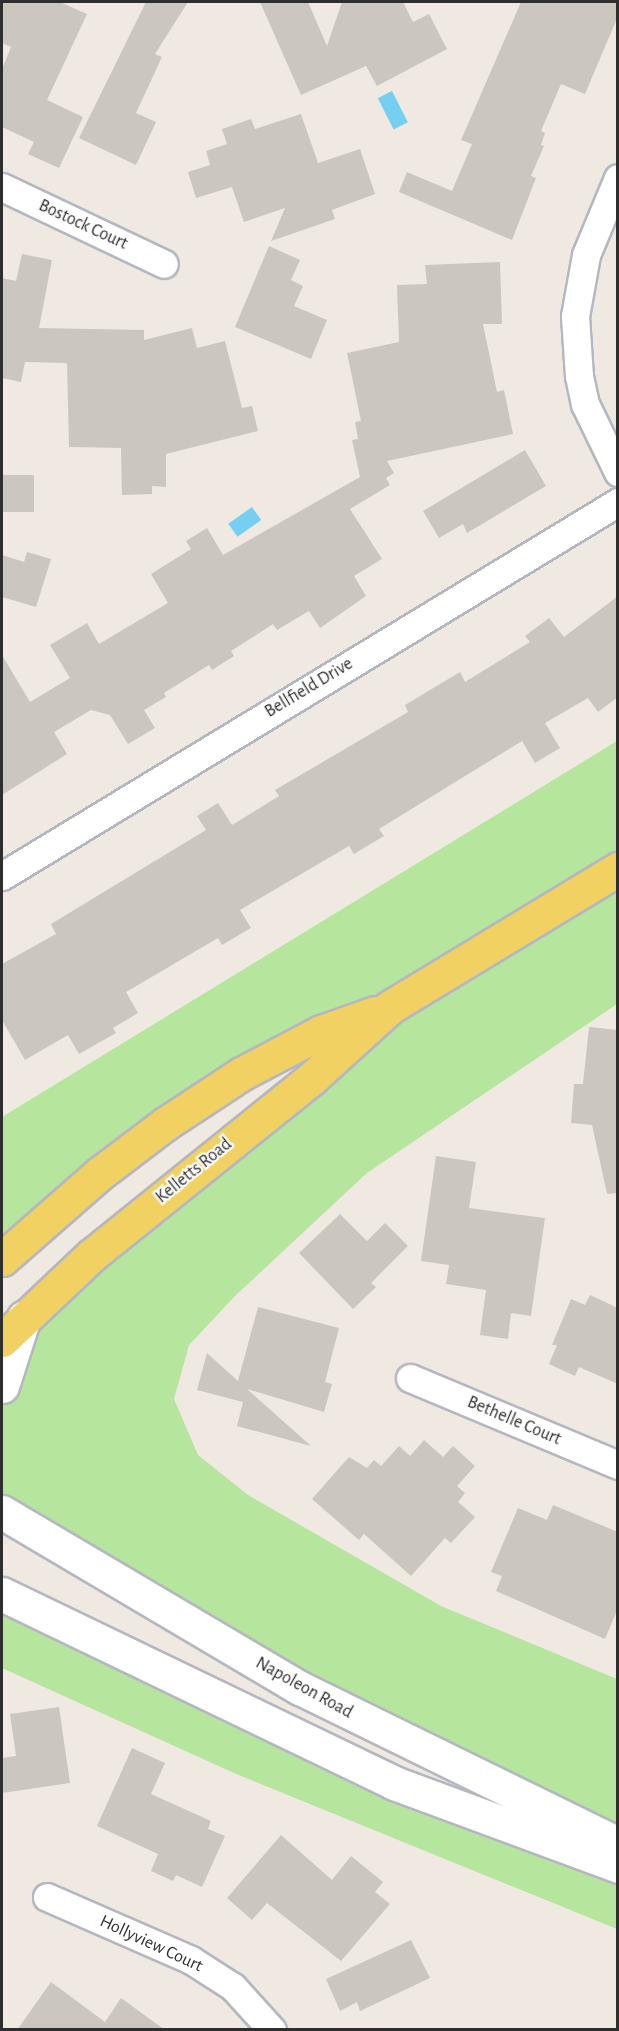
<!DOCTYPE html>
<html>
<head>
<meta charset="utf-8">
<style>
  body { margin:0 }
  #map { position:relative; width:619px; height:2031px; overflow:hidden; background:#efe9e1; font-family:"Alegreya Sans",sans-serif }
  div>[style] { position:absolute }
  .green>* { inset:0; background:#b6e59e }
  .water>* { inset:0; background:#75cff0; transform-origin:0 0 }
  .building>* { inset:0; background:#cbc7bf; transform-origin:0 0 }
  .roads { filter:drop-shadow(2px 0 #b4b7c1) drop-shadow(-2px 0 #b4b7c1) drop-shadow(0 2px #b4b7c1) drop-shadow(0 -2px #b4b7c1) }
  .street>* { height:27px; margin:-13.5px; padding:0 13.5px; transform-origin:13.5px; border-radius:13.5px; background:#fff }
  .secondary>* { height:33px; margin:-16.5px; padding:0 16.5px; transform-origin:16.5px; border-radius:16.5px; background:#fff }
  .primary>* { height:33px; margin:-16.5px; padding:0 16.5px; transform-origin:16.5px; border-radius:16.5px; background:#f2d163 }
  span { translate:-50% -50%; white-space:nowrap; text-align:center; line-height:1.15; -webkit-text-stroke:4.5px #fff; paint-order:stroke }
  .street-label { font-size:18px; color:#2e2e2e }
  .frame { position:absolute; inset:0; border:3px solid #2e2e2e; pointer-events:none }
</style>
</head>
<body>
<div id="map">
  <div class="green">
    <div style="clip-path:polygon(617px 741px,617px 1004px,367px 1173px,235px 1296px,189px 1345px,174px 1399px,198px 1455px,248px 1495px,441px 1606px,617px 1679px,617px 1844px,2px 1512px,2px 1386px,24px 1317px,311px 1079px,321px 1032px,2px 1259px,2px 1117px)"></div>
    <div style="clip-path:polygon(2px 1612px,617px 1866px,617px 1929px,234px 1773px,2px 1668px)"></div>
  </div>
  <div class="water">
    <div style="left:392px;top:91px;width:35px;height:16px;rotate:63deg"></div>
    <div style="left:252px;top:507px;width:16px;height:29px;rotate:55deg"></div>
  </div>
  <div class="building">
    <div style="clip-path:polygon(2px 2px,60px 2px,87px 14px,47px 100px,83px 117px,59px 168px,28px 154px,34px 142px,2px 127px,2px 69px,11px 47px,2px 43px)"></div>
    <div style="clip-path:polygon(146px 2px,188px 2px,155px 54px,162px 57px,136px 113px,156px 122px,136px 165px,79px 138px)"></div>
    <div style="clip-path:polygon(260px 2px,308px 2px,327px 46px,342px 2px,403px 2px,413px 22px,429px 14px,447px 49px,377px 86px,366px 66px,301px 95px)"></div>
    <div style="clip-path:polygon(521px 2px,618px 2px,618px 16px,585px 94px,561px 84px,541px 131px,545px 133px,541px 145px,544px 146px,531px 176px,536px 178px,512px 240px,399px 192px,407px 172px,452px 191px,472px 144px,461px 140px)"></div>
    <div style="clip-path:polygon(301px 114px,318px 163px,360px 149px,375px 194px,332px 210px,335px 219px,271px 241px,285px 208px,244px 222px,232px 187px,196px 198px,188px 172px,210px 165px,206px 151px,227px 144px,222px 129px,251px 119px,255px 129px)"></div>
    <div style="clip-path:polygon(269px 246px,300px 260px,291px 280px,303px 286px,294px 306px,327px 320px,311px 359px,235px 327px)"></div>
    <div style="clip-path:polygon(22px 254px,52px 260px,39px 328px,144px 330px,144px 340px,192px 328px,197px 348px,225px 341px,242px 408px,252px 406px,258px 431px,166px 454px,166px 487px,152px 486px,152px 494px,122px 495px,121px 448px,69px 447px,67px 363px,25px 362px,21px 382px,2px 378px,2px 278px,16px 281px)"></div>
    <div style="clip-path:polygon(500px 262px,502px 324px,483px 324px,497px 392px,504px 390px,513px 434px,387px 461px,394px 473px,386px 478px,390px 485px,350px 509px,382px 559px,354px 576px,366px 596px,320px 628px,309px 611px,277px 630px,273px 624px,231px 651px,234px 656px,212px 670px,209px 665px,164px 693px,166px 697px,144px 710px,155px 728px,128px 744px,110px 715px,91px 710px,54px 732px,67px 754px,2px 795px,2px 655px,30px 702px,70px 678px,50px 645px,87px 623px,99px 644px,168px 603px,151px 574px,191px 549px,186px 541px,207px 528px,223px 555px,360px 477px,352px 440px,358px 439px,355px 422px,361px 421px,347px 353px,399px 342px,397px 285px,427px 284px,425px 265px)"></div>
    <div style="clip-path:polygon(525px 450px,546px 486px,467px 533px,463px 524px,439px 538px,423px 511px)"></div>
    <div style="left:2px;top:475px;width:32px;height:37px"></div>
    <div style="clip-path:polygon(27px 552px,51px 559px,36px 607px,2px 597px,2px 555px,24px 562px)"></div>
    <div style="clip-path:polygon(618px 596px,618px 697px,598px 712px,588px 698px,545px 723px,560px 748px,535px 763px,522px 741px,379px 829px,384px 836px,354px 854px,349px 846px,240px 910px,251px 928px,222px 945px,218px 938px,126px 992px,138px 1013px,113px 1028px,116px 1033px,79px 1054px,68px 1035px,25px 1060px,2px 1020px,2px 964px,56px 934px,51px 924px,206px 830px,197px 816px,218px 803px,232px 825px,279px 796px,275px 790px,408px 712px,405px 705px,460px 672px,465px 682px,530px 642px,525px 636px,549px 618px,564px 637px)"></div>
    <div style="clip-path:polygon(589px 1027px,618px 1030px,618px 1193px,607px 1194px,592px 1125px,571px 1123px,574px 1084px,583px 1084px)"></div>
    <div style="clip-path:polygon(436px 1156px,476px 1162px,469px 1208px,545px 1218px,531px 1316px,511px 1313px,508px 1339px,480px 1335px,486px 1290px,446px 1284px,449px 1265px,421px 1261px)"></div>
    <div style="clip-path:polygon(340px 1214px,367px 1241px,385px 1223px,408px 1246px,371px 1283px,376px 1287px,353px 1309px,299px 1253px)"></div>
    <div style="clip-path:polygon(590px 1295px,618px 1308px,618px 1384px,579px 1367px,575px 1376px,549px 1364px,557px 1345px,552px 1345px,571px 1299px,585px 1305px)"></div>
    <div style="clip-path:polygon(258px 1307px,339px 1328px,325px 1382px,332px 1384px,324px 1412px,247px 1389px,311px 1446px,237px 1426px,243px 1402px,197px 1390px,207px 1353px,238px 1381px)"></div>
    <div style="clip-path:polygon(424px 1440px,443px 1457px,453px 1446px,475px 1466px,457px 1486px,465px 1493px,458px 1502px,475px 1517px,451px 1543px,445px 1538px,411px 1576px,364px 1534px,359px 1540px,312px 1499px,349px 1457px,367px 1468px,374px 1460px,381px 1466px,399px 1446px,410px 1456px)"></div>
    <div style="clip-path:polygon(553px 1505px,618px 1532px,618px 1608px,605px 1639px,496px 1591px,502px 1576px,491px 1572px,518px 1508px,547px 1520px)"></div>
    <div style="clip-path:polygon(59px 1707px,70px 1783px,2px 1793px,2px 1758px,16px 1756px,10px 1714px)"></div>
    <div style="clip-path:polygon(132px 1748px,165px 1763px,151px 1794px,211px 1821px,208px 1829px,225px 1836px,202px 1887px,176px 1875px,173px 1881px,151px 1871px,158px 1854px,97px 1826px)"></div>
    <div style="clip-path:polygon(281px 1835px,332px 1880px,351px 1856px,383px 1882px,375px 1892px,390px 1904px,341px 1961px,267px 1903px,252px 1920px,227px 1898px)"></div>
    <div style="clip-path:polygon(411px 1940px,430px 1978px,360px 2011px,357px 2002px,340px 2011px,326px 1979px)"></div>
    <div style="clip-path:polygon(51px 1982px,105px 2022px,121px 1998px,165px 2030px,17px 2030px)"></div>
  </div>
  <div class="roads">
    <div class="street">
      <div style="left:618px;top:178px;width:83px;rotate:112.6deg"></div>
      <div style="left:586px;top:255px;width:62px;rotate:100.2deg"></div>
      <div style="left:575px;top:316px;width:60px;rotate:86.2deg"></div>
      <div style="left:579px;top:376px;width:29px;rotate:78deg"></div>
      <div style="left:585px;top:404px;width:76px;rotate:64.1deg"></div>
      <div style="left:2px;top:187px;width:179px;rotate:25.4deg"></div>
      <div style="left:2px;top:876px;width:721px;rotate:-31.26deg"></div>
      <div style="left:410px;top:1378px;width:225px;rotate:22.7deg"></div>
      <div style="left:47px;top:1897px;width:157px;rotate:23.6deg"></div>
      <div style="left:191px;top:1960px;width:50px;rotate:32.7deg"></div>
      <div style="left:233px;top:1987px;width:58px;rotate:47.8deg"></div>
    </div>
    <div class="secondary">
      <div style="left:2px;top:1386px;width:72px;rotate:-72.3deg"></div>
      <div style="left:2px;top:1512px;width:346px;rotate:30.6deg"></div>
      <div style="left:300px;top:1688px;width:354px;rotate:26.1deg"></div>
      <div style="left:2px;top:1594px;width:435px;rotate:25.7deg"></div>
      <div style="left:394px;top:1783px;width:239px;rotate:20.3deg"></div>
    </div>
    <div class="primary">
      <div style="left:2px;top:1259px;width:129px;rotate:-41.2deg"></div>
      <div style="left:99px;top:1174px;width:83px;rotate:-37.1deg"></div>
      <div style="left:165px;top:1124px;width:91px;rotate:-33.3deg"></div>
      <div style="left:241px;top:1074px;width:90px;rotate:-27.7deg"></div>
      <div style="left:321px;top:1032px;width:57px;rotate:-19.4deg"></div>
      <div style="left:2px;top:1340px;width:124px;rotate:-43.4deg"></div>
      <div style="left:92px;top:1255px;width:281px;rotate:-38.8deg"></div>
      <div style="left:311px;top:1079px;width:107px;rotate:-42.3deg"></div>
      <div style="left:390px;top:1007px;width:267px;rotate:-31.2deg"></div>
    </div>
  </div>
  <div class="street-label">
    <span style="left:83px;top:225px;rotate:25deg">Bostock Court</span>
    <span style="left:309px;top:688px;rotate:-31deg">Bellfield Drive</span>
    <span style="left:194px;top:1171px;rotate:-39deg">Kelletts Road</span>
    <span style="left:514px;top:1421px;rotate:23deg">Bethelle Court</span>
    <span style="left:304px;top:1688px;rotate:29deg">Napoleon Road</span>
    <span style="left:151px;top:1944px;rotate:25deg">Hollyview Court</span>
  </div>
  <div class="frame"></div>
</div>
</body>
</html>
